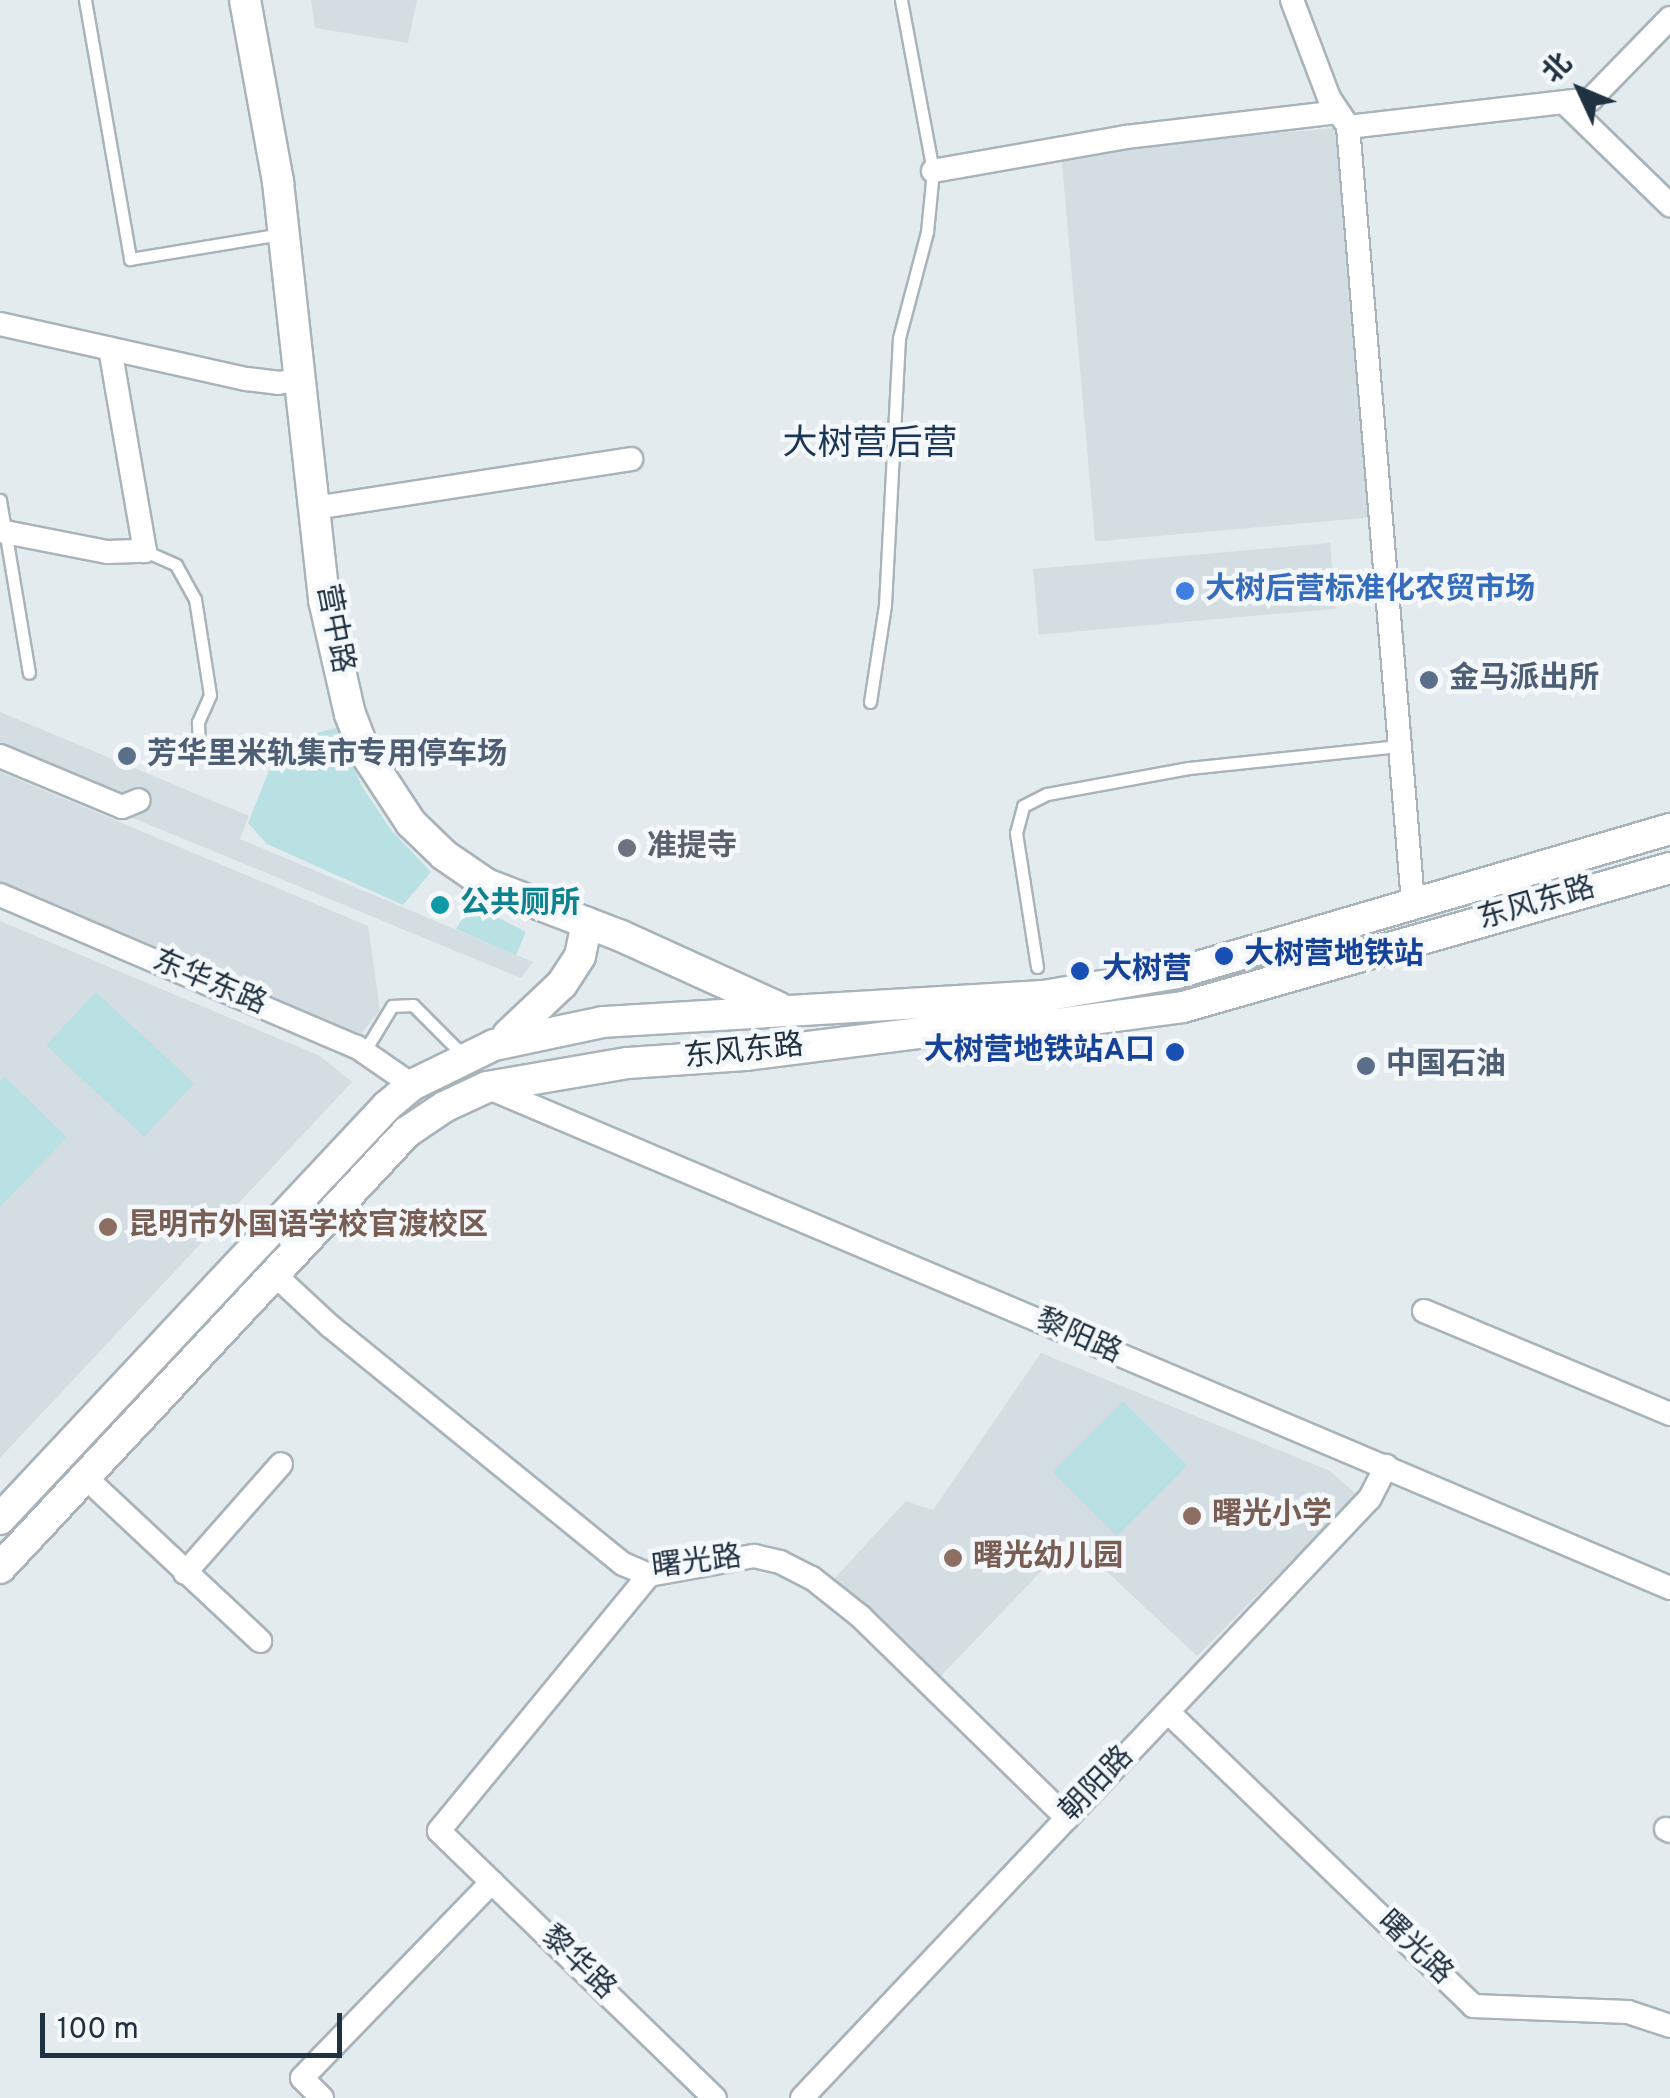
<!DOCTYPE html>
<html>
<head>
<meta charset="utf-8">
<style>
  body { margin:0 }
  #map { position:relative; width:1670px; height:2098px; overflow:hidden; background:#e3ebee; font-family:Overpass,"Noto Sans SC",sans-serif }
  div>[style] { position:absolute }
  .built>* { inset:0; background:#d4dde2; transform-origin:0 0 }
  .green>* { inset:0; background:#b9e0e2; transform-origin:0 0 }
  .roads { filter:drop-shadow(2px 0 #a8b3ba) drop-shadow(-2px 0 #a8b3ba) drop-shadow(0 2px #a8b3ba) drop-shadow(0 -2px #a8b3ba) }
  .lane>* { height:11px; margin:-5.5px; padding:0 5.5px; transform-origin:5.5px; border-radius:5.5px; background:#fff }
  .street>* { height:22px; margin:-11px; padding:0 11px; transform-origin:11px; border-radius:11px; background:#fff }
  .secondary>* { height:30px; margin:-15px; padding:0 15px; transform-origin:15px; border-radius:15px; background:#fff }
  .dots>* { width:28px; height:28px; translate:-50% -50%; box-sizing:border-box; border:5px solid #f4f8fa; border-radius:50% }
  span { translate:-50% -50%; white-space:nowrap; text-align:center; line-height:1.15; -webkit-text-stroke:9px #f4f8fa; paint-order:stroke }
  .shop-label { font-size:30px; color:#366cbe; font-weight:700 }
  .left { translate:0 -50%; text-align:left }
  .street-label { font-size:30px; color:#203142 }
  .service-label { font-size:30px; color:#4e5e75; font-weight:700 }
  .worship-label { font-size:30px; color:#5b616d; font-weight:700 }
  .culture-label { font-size:30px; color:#0d838f; font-weight:700 }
  .transit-label { font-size:30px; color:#164399; font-weight:700 }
  .right { translate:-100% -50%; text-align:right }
  .education-label { font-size:30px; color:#785e54; font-weight:700 }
  .quarter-label { font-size:35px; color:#193657 }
  .north { position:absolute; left:1530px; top:40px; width:100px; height:100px; -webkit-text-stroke:8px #f4f8fa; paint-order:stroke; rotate:314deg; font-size:28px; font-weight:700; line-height:40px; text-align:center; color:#203142 }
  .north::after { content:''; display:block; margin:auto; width:35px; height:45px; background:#203142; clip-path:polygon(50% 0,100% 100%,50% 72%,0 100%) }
  .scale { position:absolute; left:40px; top:2013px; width:302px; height:45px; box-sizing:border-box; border:5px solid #203142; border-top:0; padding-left:12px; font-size:30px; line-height:35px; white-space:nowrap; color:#203142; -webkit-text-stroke:8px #f4f8fa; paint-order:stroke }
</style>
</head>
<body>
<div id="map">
  <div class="built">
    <div style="clip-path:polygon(311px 0,417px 0,408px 43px,315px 28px)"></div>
    <div style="left:1335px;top:128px;width:391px;height:275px;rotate:85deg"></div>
    <div style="left:1330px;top:543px;width:66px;height:298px;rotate:85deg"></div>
    <div style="clip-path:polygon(0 712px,249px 816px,240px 839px,533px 962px,521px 978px,0 763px)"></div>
    <div style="clip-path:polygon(0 772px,368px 926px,380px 1010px,360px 1035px,0 885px)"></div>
    <div style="clip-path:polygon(0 921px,320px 1056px,352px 1082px,0 1458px)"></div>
    <div style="clip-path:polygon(1041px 1353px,1330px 1471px,1357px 1495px,1197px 1656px,1072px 1539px,939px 1678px,835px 1578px,906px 1501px,933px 1510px)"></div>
  </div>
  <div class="green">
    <div style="clip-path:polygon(339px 727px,361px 785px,391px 830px,431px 872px,403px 905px,267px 844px,248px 823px,280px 743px)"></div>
    <div style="clip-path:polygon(472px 904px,526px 932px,516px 955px,456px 929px)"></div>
    <div style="left:96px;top:992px;width:134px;height:73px;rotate:43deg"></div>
    <div style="clip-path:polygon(5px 1077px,67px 1137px,0 1207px,0 1082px)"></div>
    <div style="left:1123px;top:1401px;width:91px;height:100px;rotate:45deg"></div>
  </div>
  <div class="roads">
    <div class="lane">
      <div style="left:85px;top:0;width:263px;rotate:80.1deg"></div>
      <div style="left:130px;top:259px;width:153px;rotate:-9.4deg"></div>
      <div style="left:0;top:500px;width:175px;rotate:80.5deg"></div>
      <div style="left:145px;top:551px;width:34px;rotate:24deg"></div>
      <div style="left:176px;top:565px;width:39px;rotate:61deg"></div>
      <div style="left:195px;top:599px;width:97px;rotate:81.1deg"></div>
      <div style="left:210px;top:695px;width:30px;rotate:114deg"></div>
      <div style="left:198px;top:722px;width:26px;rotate:88deg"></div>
      <div style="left:870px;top:702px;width:98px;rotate:-81.2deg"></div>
      <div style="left:885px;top:605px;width:267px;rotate:-87deg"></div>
      <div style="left:899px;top:338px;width:110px;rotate:-75.2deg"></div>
      <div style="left:927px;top:232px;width:61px;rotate:-84.4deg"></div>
      <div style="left:933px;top:171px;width:174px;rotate:-100.6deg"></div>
      <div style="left:1037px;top:967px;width:136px;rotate:-98.9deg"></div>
      <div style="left:1016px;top:833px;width:28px;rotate:-75deg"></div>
      <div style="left:1023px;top:806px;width:27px;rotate:-27deg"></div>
      <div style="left:1047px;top:794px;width:144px;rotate:-10.4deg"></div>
      <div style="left:1189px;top:768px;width:211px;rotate:-6deg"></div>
      <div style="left:364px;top:1052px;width:54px;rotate:-58.7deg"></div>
      <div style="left:392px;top:1006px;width:21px;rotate:-3deg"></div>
      <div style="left:413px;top:1005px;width:74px;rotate:45deg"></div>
    </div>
    <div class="street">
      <div style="left:1292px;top:0;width:105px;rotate:69.3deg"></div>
      <div style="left:1329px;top:98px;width:27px;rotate:56deg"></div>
      <div style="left:1567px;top:105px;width:144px;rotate:44.2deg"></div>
      <div style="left:933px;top:171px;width:196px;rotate:-10deg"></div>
      <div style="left:1126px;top:137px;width:213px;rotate:-6.7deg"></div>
      <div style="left:0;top:324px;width:253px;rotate:12.6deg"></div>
      <div style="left:247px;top:379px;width:31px;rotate:7deg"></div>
      <div style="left:278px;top:383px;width:24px;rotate:-9deg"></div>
      <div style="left:315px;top:508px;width:320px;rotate:-8.8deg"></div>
      <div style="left:0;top:531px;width:109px;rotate:11.1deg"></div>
      <div style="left:107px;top:552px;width:38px;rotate:-2deg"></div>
      <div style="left:145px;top:551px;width:205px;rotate:-99.8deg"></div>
      <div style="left:0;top:756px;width:132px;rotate:22.7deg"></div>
      <div style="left:122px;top:807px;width:18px;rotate:-22deg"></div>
      <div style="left:0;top:895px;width:388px;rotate:23.1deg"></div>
      <div style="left:357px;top:1047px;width:67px;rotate:34.6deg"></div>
      <div style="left:1413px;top:902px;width:778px;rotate:-94.79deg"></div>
      <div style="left:1348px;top:127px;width:245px;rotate:-6.6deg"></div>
      <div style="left:1591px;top:99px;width:113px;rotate:-45.7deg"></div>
      <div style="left:487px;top:1087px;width:1285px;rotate:22.95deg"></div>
      <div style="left:274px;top:1274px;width:76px;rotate:42.9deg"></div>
      <div style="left:330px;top:1326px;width:377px;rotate:39.1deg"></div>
      <div style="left:623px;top:1564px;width:28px;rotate:23deg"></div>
      <div style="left:649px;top:1575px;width:107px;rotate:-10.3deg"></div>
      <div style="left:754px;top:1556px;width:27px;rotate:13deg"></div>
      <div style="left:780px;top:1562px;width:36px;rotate:27deg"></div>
      <div style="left:812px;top:1578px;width:63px;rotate:38.5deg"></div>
      <div style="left:861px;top:1617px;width:288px;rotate:44.3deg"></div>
      <div style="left:1424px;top:1311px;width:267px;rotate:22.7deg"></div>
      <div style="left:85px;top:1477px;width:240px;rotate:43.1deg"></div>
      <div style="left:185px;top:1573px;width:145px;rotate:-48.6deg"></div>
      <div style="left:649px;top:1575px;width:331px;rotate:129.4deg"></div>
      <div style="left:439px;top:1831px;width:384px;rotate:44.1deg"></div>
      <div style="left:1168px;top:1712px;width:424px;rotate:43.9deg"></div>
      <div style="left:1473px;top:2006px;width:155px;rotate:2.2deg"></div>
      <div style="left:1628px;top:2012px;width:44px;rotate:18.4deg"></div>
      <div style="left:1666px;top:1829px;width:4px;rotate:27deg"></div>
      <div style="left:322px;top:2098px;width:28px;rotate:-135deg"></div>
      <div style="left:302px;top:2078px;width:273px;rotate:-45.9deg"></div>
      <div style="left:802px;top:2098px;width:826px;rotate:-46.57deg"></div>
      <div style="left:1370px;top:1498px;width:36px;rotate:-63deg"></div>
    </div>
    <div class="secondary">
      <div style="left:245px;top:0;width:185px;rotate:79.7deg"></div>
      <div style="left:278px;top:182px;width:421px;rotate:83.7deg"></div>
      <div style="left:324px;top:600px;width:117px;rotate:77.2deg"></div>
      <div style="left:350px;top:714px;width:42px;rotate:69deg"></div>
      <div style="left:365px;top:753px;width:84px;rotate:56.7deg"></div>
      <div style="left:411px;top:823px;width:46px;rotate:44.1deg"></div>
      <div style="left:444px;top:855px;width:51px;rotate:34.6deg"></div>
      <div style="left:486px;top:884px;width:142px;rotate:21deg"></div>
      <div style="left:619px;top:935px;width:175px;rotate:24.4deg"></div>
      <div style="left:508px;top:1035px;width:74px;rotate:-43.4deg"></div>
      <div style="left:562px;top:984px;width:33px;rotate:-57deg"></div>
      <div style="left:580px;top:956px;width:34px;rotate:-78deg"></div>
      <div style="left:0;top:1519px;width:566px;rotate:-46.86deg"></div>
      <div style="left:387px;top:1106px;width:33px;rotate:-40deg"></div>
      <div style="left:412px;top:1085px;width:91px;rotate:-26deg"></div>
      <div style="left:494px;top:1045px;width:111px;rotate:-11.9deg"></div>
      <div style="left:603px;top:1022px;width:442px;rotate:-3.4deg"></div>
      <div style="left:1044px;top:996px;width:135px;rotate:-9.8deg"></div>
      <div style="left:1177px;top:973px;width:514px;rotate:-16.28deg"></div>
      <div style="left:0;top:1568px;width:596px;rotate:-46.97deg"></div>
      <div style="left:407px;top:1132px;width:45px;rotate:-34deg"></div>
      <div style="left:444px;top:1107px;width:47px;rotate:-24.9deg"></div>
      <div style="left:487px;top:1087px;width:143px;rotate:-9.7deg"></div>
      <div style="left:628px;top:1063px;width:117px;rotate:-3.9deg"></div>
      <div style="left:745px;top:1055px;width:184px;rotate:-7.2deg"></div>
      <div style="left:928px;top:1032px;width:120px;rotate:-3.3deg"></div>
      <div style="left:1048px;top:1025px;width:136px;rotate:-7.6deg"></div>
      <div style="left:1183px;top:1007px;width:506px;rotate:-15.93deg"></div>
    </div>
  </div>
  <div class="dots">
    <div style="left:1185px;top:591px;background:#3f7fe0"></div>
    <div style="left:1429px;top:680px;background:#5c6f8a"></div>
    <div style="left:127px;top:756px;background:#5c6f8a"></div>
    <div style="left:627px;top:848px;background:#6b7280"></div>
    <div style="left:440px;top:905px;background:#0f9aa8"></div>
    <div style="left:1224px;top:956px;background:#1a4fb4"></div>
    <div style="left:1080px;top:971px;background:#1a4fb4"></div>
    <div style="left:1175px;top:1052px;background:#1a4fb4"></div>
    <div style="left:1366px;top:1066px;background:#5c6f8a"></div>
    <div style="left:108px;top:1227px;background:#8d6e63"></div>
    <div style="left:1192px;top:1516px;background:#8d6e63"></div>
    <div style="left:953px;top:1558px;background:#8d6e63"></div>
  </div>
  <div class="shop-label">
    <span class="left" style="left:1205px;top:591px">大树后营标准化农贸市场</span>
  </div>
  <div class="street-label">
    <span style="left:333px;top:629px;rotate:79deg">营中路</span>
    <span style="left:1537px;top:905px;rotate:-16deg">东风东路</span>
    <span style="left:209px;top:984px;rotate:23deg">东华东路</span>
    <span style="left:744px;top:1053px;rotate:-6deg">东风东路</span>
    <span style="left:1078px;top:1338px;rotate:24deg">黎阳路</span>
    <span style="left:697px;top:1564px;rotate:-7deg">曙光路</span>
    <span style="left:1098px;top:1785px;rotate:-46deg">朝阳路</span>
    <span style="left:1414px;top:1949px;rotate:44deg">曙光路</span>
    <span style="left:577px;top:1964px;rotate:44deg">黎华路</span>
  </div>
  <div class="service-label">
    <span class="left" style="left:1449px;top:680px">金马派出所</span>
    <span class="left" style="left:147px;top:756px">芳华里米轨集市专用停车场</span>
    <span class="left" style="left:1386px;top:1066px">中国石油</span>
  </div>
  <div class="worship-label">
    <span class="left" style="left:647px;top:848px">准提寺</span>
  </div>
  <div class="culture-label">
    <span class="left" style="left:460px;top:905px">公共厕所</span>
  </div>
  <div class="transit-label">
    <span class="left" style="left:1244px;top:956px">大树营地铁站</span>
    <span class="left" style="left:1102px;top:971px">大树营</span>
    <span class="right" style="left:1155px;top:1052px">大树营地铁站A口</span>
  </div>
  <div class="education-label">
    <span class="left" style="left:128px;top:1227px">昆明市外国语学校官渡校区</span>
    <span class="left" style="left:1212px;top:1516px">曙光小学</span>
    <span class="left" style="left:973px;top:1558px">曙光幼儿园</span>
  </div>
  <div class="quarter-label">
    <span style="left:870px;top:445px">大树营后营</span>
  </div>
  <div class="north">北</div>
  <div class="scale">100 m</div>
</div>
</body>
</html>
